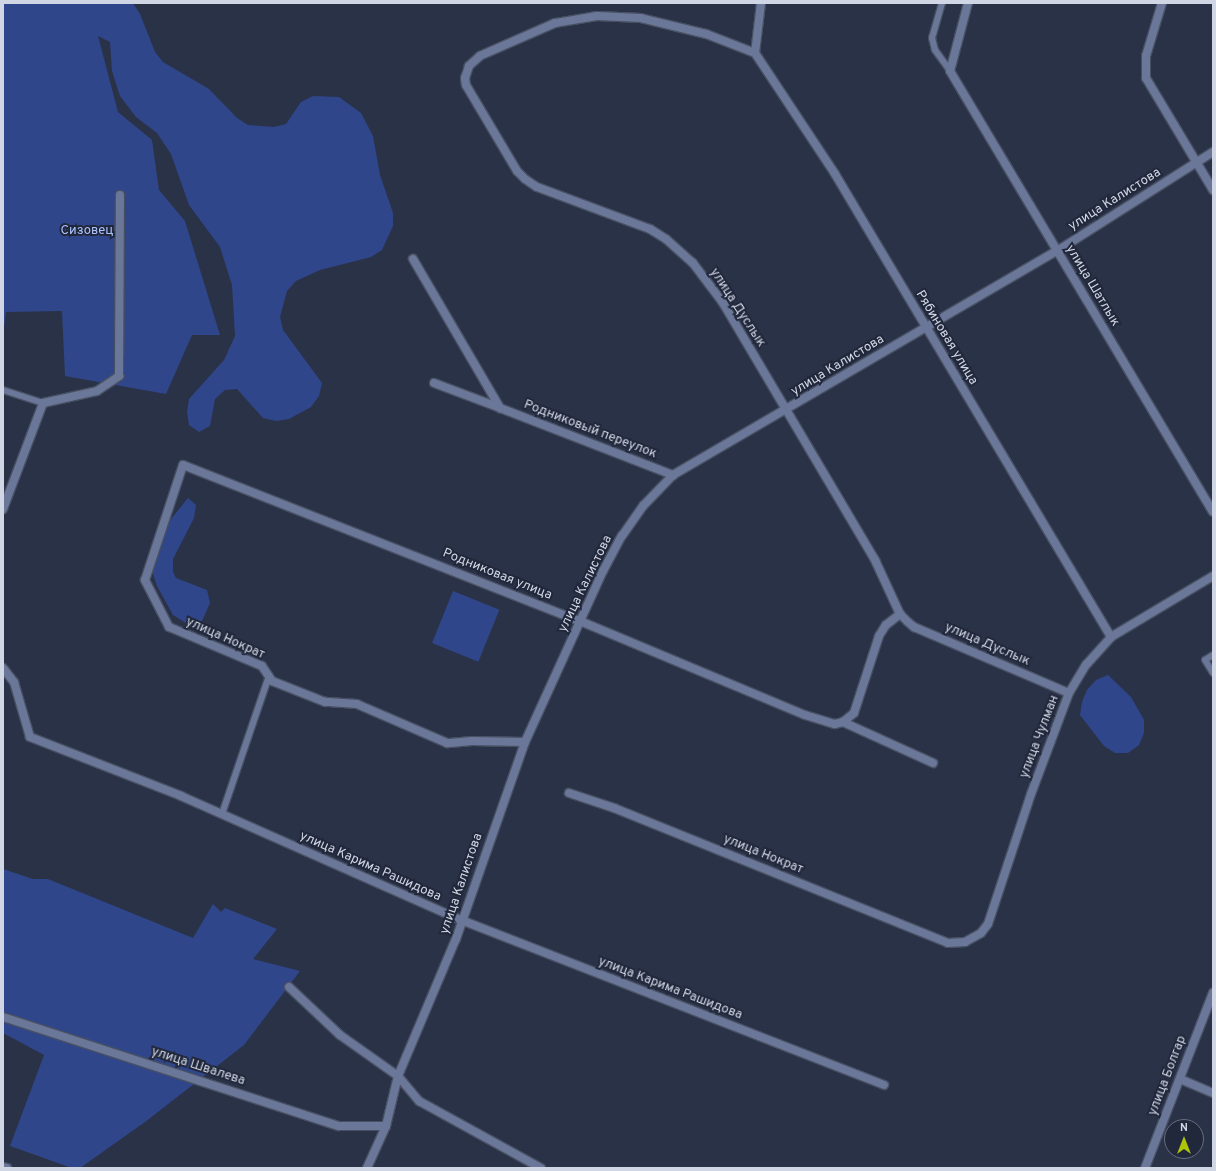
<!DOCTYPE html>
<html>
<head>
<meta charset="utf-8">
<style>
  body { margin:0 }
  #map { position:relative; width:1216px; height:1171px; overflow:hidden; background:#2a3247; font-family:Overpass,sans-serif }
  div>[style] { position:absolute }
  .green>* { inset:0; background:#30468b; transform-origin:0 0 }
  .roads { filter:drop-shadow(1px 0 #485063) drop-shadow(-1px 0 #485063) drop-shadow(0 1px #485063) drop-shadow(0 -1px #485063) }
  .service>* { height:6px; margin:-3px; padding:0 3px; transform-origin:3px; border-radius:3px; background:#6a7798 }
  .minor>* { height:8px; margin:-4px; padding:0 4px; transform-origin:4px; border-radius:4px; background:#6a7798 }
  .tertiary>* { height:8px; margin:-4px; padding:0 4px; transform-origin:4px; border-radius:4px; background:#6a7798 }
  span { translate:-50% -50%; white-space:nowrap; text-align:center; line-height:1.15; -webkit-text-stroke:4px #21283c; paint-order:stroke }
  .street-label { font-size:13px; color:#d0d6e3 }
  .park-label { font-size:13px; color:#abc2ff }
  .frame { position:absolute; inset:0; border:4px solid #d0d6e3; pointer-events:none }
  .north { position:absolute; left:1164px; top:1119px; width:40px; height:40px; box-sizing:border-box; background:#21283c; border:1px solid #676e7f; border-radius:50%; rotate:0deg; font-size:11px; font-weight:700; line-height:16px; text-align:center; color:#d0d6e3 }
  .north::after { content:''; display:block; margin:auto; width:14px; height:18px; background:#aec509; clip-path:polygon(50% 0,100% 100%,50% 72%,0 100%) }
</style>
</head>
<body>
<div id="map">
  <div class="green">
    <div style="clip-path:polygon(3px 3px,133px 3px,140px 14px,155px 52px,163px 62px,209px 89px,237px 118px,248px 125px,274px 127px,286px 124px,301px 102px,313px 96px,339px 97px,361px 113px,373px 136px,380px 175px,393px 213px,393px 226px,382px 250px,371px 257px,320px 270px,296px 281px,287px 291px,280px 317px,283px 330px,322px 383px,319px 396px,311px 407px,289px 419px,276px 421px,263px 418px,237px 389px,225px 390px,215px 399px,210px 426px,199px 432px,189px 425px,187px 412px,189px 399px,224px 360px,235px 336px,232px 285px,220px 247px,189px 205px,171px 154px,157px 133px,136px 117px,120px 96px,112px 71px,110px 42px,98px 36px,118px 112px,152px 140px,159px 190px,185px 221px,220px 335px,192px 335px,166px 394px,65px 376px,62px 311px,6px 312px,3px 335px)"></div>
    <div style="clip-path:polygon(188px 498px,196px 505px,194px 518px,173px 559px,173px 572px,176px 578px,207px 590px,210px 603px,202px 621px,189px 625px,173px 615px,157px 586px,153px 574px,153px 561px,160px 542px,171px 519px)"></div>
    <div style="left:453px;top:591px;width:50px;height:56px;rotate:22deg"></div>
    <div style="clip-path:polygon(1108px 675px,1131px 697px,1144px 720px,1144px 733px,1139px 745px,1128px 753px,1115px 753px,1104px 746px,1080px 715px,1082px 702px,1087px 690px,1096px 680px)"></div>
    <div style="clip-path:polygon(3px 869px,33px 879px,48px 879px,193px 938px,213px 904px,221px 912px,225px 908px,277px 929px,253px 959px,300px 971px,244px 1045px,145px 1122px,80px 1168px,72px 1168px,10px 1146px,44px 1055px,3px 1033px)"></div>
  </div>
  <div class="roads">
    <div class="service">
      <div style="left:942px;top:3px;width:36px;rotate:106deg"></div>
      <div style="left:932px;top:38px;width:12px;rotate:76deg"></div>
      <div style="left:935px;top:50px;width:26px;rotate:54deg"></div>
      <div style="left:3px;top:390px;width:42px;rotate:18deg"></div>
      <div style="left:1213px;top:655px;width:9px;rotate:148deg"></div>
      <div style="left:1205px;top:660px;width:15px;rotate:58deg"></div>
      <div style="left:222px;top:814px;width:146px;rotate:-71.2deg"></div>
    </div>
    <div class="minor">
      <div style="left:761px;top:3px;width:50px;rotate:96.8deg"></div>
      <div style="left:755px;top:53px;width:145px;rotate:56.5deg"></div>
      <div style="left:835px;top:174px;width:539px;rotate:59.2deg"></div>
      <div style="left:968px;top:3px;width:70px;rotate:104.8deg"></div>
      <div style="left:950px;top:71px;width:513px;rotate:59.19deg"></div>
      <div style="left:1162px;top:3px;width:55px;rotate:106.8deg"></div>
      <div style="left:1146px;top:56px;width:22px;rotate:90deg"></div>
      <div style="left:1146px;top:78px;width:131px;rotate:59.1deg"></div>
      <div style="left:755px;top:53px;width:53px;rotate:-158.8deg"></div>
      <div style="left:706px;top:34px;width:67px;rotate:-166.2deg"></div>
      <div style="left:641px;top:18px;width:44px;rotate:-177.4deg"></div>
      <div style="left:597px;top:16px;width:43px;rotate:170.5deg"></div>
      <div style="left:555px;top:23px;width:82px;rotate:156.3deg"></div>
      <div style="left:480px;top:56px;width:15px;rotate:138deg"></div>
      <div style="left:469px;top:66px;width:13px;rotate:108deg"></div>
      <div style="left:465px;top:78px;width:7px;rotate:82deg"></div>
      <div style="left:466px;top:85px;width:100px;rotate:59.3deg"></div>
      <div style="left:517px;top:171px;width:11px;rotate:45deg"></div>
      <div style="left:525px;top:179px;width:14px;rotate:34deg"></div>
      <div style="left:537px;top:187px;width:121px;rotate:20.4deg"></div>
      <div style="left:650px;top:229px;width:19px;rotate:32deg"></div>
      <div style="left:666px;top:239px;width:36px;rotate:42deg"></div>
      <div style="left:693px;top:263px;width:50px;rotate:53.1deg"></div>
      <div style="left:723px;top:303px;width:299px;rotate:59.4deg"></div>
      <div style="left:875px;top:560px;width:60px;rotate:65.2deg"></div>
      <div style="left:900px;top:614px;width:11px;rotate:45deg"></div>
      <div style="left:908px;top:622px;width:8px;rotate:40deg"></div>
      <div style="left:914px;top:627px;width:168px;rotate:23.1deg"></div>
      <div style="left:413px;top:259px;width:173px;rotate:59.7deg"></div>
      <div style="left:500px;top:408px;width:186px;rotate:21.2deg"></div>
      <div style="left:434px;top:383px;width:71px;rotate:20.7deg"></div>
      <div style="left:3px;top:509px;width:113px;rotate:-69.3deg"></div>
      <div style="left:43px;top:403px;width:55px;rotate:-12.5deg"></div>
      <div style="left:97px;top:391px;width:27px;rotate:-34deg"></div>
      <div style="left:119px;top:376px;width:181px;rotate:-89.7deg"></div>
      <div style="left:3px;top:668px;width:18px;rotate:52deg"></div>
      <div style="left:14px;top:682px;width:57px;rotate:73.8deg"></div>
      <div style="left:30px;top:737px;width:162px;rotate:21.3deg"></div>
      <div style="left:181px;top:796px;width:306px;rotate:23.9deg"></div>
      <div style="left:461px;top:920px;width:454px;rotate:21.3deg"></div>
      <div style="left:843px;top:722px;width:14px;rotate:-39deg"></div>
      <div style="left:854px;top:713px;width:81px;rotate:-72deg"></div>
      <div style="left:879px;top:636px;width:13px;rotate:-58deg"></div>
      <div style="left:886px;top:625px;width:18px;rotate:-38deg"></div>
      <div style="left:525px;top:742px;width:53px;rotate:-178.9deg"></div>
      <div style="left:472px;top:741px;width:25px;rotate:175deg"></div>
      <div style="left:447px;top:743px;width:98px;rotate:-156.6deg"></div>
      <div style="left:357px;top:704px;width:32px;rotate:-176deg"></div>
      <div style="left:325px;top:702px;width:57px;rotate:-158.4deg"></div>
      <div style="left:272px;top:681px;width:18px;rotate:-124deg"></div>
      <div style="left:262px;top:666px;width:101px;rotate:-157.2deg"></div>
      <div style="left:169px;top:627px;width:53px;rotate:-117.1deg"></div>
      <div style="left:145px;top:580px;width:121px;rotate:-71.7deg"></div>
      <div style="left:183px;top:465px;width:427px;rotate:21.5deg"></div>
      <div style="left:580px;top:621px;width:244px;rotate:22.7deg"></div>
      <div style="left:805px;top:715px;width:31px;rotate:17deg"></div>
      <div style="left:835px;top:724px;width:8px;rotate:-14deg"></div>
      <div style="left:843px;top:722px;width:99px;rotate:24.5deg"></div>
      <div style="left:569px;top:793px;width:47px;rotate:18.4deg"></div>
      <div style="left:614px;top:808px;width:360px;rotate:22deg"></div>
      <div style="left:948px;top:943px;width:17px;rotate:-3deg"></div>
      <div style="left:965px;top:942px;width:18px;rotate:-29deg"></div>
      <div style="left:981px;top:933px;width:11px;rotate:-52deg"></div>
      <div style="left:988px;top:924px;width:137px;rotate:-71.7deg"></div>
      <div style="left:1031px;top:794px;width:108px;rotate:-69.4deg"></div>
      <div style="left:1069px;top:693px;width:33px;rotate:-59deg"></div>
      <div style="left:1086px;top:665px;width:38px;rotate:-48deg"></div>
      <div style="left:1111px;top:637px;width:119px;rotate:-30.9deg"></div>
      <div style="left:289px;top:987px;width:70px;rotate:43.3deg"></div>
      <div style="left:340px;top:1035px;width:71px;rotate:35.3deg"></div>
      <div style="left:398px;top:1076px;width:33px;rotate:50deg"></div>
      <div style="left:419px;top:1101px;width:139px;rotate:28.8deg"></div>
      <div style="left:3px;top:1017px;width:353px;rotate:18deg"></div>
      <div style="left:339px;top:1126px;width:47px"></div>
      <div style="left:1180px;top:1079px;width:36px;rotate:23deg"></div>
      <div style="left:3px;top:1167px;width:4px;rotate:14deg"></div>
      <div style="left:367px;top:1168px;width:46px;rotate:-65.7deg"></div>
      <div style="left:386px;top:1126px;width:51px;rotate:-76.5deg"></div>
      <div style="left:398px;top:1076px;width:149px;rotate:-67.1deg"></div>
      <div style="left:456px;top:939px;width:209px;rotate:-70.7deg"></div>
      <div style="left:525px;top:742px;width:188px;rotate:-65.5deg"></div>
      <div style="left:603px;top:571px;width:40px;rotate:-62deg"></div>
      <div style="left:622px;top:536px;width:38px;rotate:-55deg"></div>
      <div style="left:644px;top:505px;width:42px;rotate:-46deg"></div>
      <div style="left:673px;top:475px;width:445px;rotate:-30.3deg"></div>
      <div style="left:1057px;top:251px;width:185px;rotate:-32.4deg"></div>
    </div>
    <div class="tertiary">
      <div style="left:1145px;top:1168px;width:188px;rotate:-68.8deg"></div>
    </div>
  </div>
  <div class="street-label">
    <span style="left:1115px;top:200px;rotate:-32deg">улица Калистова</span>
    <span style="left:1092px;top:286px;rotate:59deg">улица Шатлык</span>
    <span style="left:737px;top:308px;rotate:57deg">улица Дуслык</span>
    <span style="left:946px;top:338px;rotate:59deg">Рябиновая улица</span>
    <span style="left:838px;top:366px;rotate:-31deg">улица Калистова</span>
    <span style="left:590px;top:430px;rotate:21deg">Родниковый переулок</span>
    <span style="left:497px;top:575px;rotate:22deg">Родниковая улица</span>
    <span style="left:586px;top:584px;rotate:-64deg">улица Калистова</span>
    <span style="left:225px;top:639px;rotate:24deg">улица Нократ</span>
    <span style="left:987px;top:645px;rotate:23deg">улица Дуслык</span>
    <span style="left:1040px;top:737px;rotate:-69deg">улица Чулман</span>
    <span style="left:763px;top:855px;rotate:22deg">улица Нократ</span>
    <span style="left:370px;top:867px;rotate:24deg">улица Карима Рашидова</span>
    <span style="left:462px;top:884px;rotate:-71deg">улица Калистова</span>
    <span style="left:670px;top:989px;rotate:21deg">улица Карима Рашидова</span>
    <span style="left:198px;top:1067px;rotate:18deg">улица Швалева</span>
    <span style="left:1168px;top:1076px;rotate:-69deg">улица Болгар</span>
  </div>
  <div class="park-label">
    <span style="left:87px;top:231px">Сизовец</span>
  </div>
  <div class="frame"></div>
  <div class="north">N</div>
</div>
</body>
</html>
